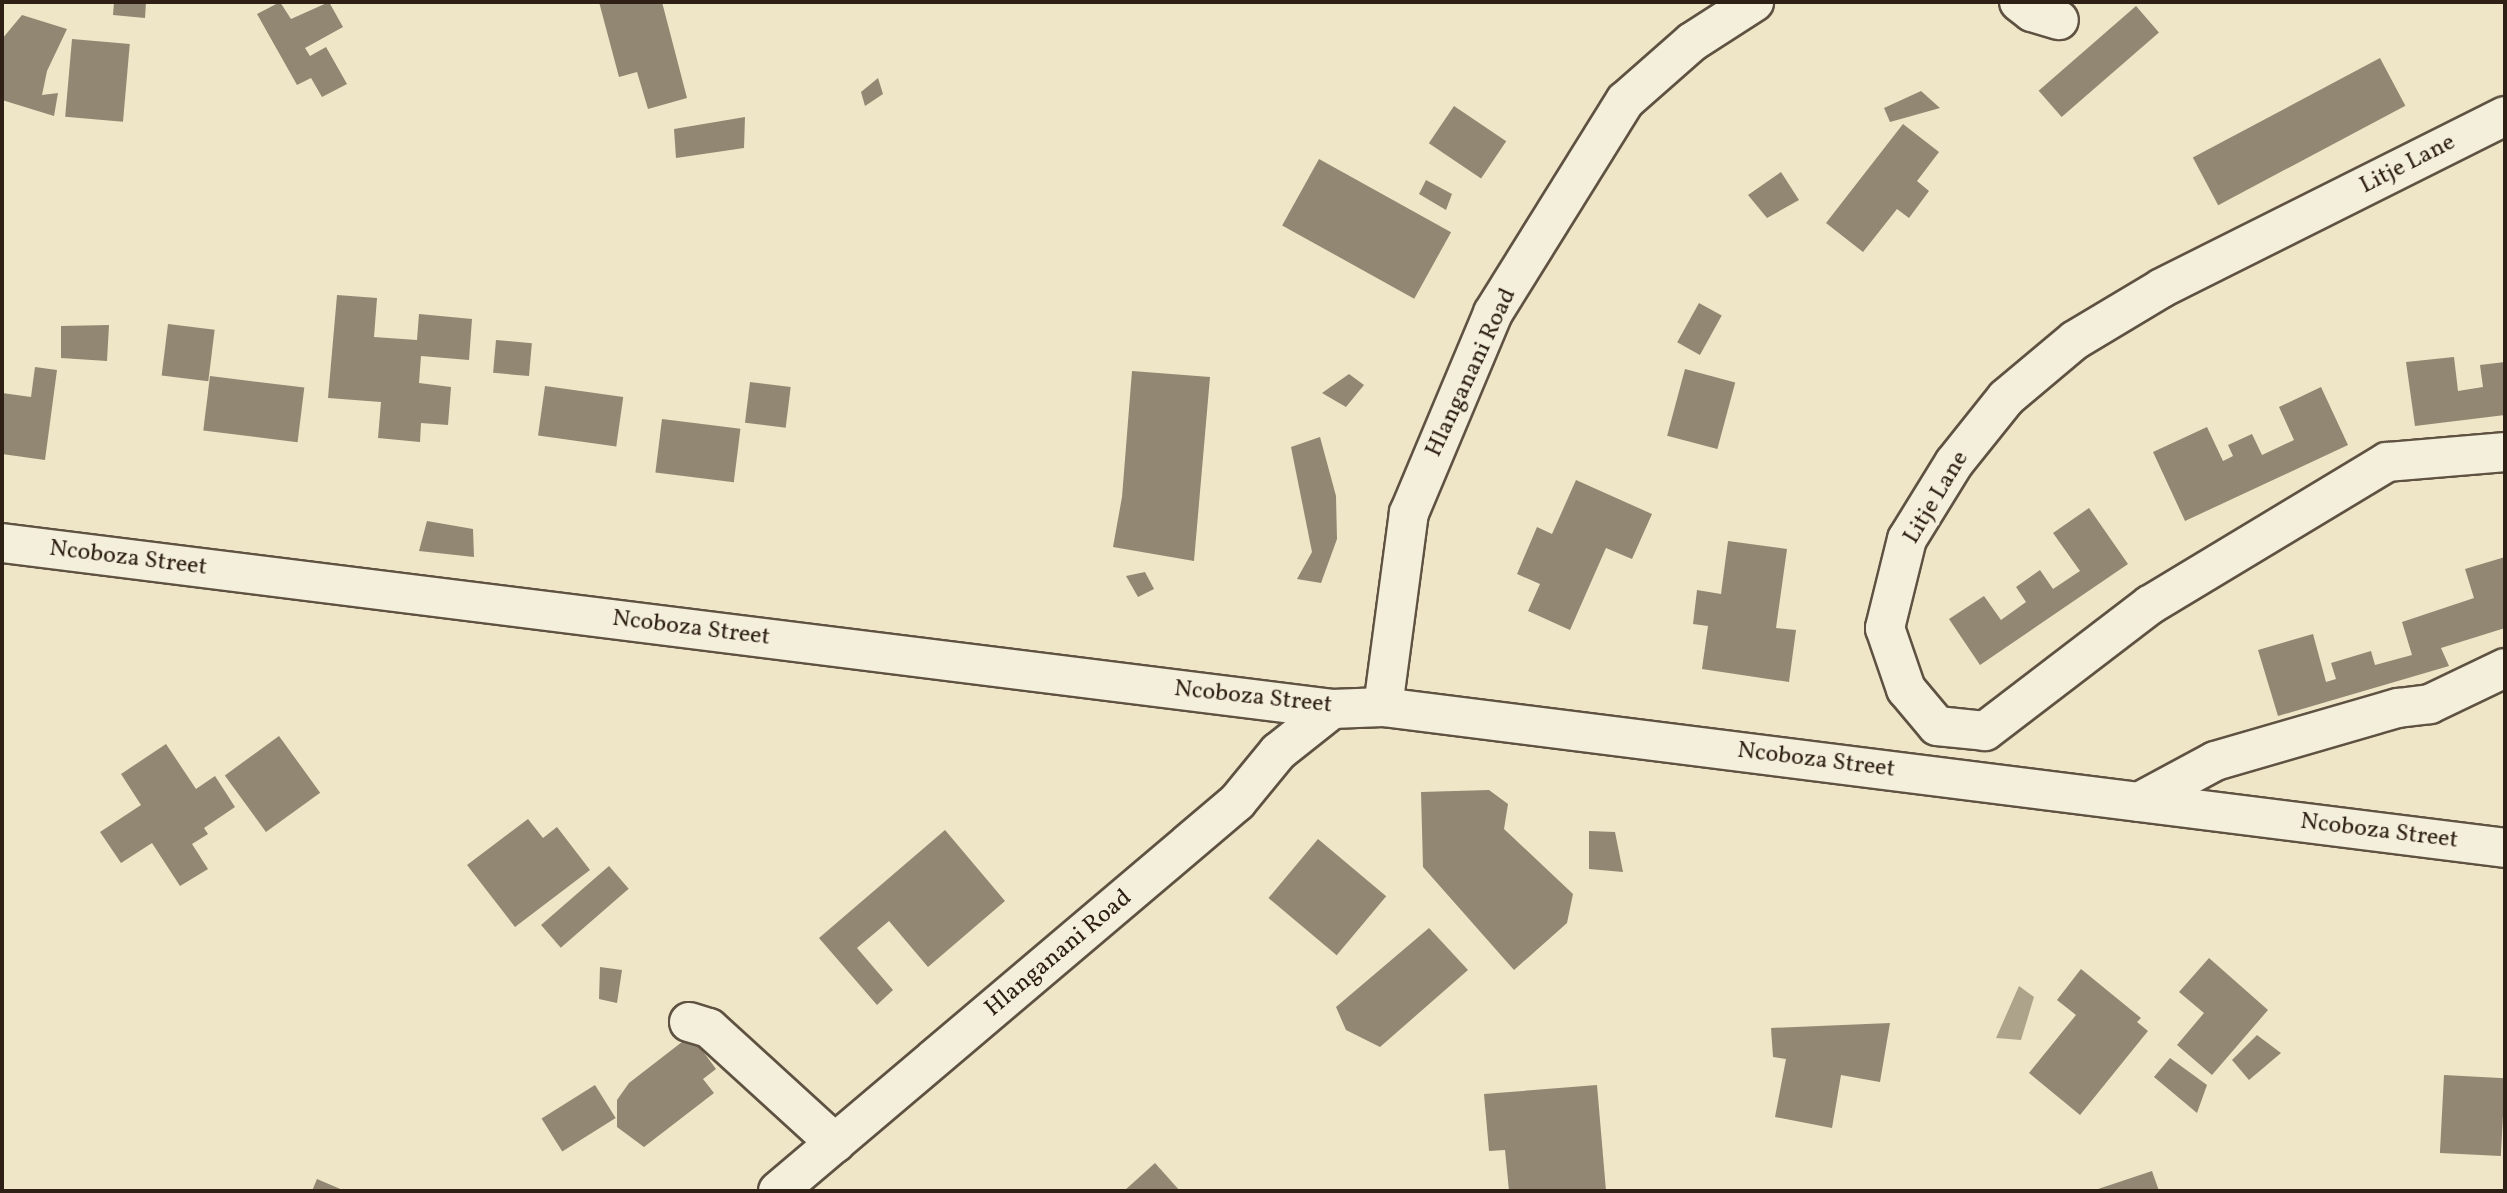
<!DOCTYPE html>
<html>
<head>
<meta charset="utf-8">
<style>
  body { margin:0 }
  #map { position:relative; width:2507px; height:1193px; overflow:hidden; background:#eee6c7; font-family:Vollkorn,serif }
  div>[style] { position:absolute }
  .water>* { inset:0; background:#ada38a }
  .building>* { inset:0; background:#928772; transform-origin:0 0 }
  .roads { filter:drop-shadow(2px 0 #5f5242) drop-shadow(-2px 0 #5f5242) drop-shadow(0 2px #5f5242) drop-shadow(0 -2px #5f5242) }
  .minor>* { height:38px; margin:-19px; padding:0 19px; transform-origin:19px; border-radius:19px; background:#f4efdb }
  span { translate:-50% -50%; white-space:nowrap; text-align:center; line-height:1.15; -webkit-text-stroke:7px #f4efdb; paint-order:stroke }
  .street-label { font-size:24px; color:#2f2015 }
  .frame { position:absolute; inset:0; border:4px solid #2f2015; pointer-events:none }
</style>
</head>
<body>
<div id="map">
  <div class="water">
    <div style="clip-path:polygon(2019px 986px,2034px 997px,2021px 1040px,1996px 1038px)"></div>
  </div>
  <div class="building">
    <div style="clip-path:polygon(114px 2px,146px 2px,145px 18px,113px 15px)"></div>
    <div style="clip-path:polygon(280px 2px,291px 19px,329px 2px,343px 27px,305px 48px,310px 56px,326px 47px,347px 84px,322px 97px,311px 78px,297px 85px,257px 14px)"></div>
    <div style="clip-path:polygon(599px 2px,662px 2px,687px 98px,648px 109px,637px 72px,619px 77px)"></div>
    <div style="left:2136px;top:6px;width:35px;height:129px;rotate:49deg"></div>
    <div style="clip-path:polygon(22px 15px,67px 29px,47px 71px,42px 95px,58px 93px,54px 116px,2px 100px,2px 39px)"></div>
    <div style="left:72px;top:39px;width:58px;height:78px;rotate:5deg"></div>
    <div style="left:2380px;top:58px;width:54px;height:212px;rotate:62deg"></div>
    <div style="clip-path:polygon(878px 78px,883px 94px,865px 106px,861px 92px)"></div>
    <div style="clip-path:polygon(1921px 91px,1940px 108px,1890px 122px,1884px 108px)"></div>
    <div style="left:1454px;top:106px;width:63px;height:45px;rotate:34deg"></div>
    <div style="clip-path:polygon(745px 117px,744px 148px,676px 158px,674px 129px)"></div>
    <div style="clip-path:polygon(1903px 124px,1939px 152px,1917px 181px,1929px 191px,1909px 218px,1897px 209px,1863px 252px,1826px 223px)"></div>
    <div style="left:1319px;top:159px;width:151px;height:76px;rotate:29deg"></div>
    <div style="clip-path:polygon(1781px 172px,1799px 200px,1767px 218px,1748px 195px)"></div>
    <div style="clip-path:polygon(1426px 180px,1452px 194px,1446px 210px,1419px 194px)"></div>
    <div style="clip-path:polygon(337px 295px,377px 298px,374px 337px,417px 340px,419px 314px,472px 319px,469px 360px,421px 356px,419px 383px,451px 387px,448px 425px,421px 423px,420px 442px,378px 438px,381px 402px,328px 398px)"></div>
    <div style="left:1699px;top:303px;width:26px;height:45px;rotate:29deg"></div>
    <div style="left:168px;top:324px;width:47px;height:52px;rotate:7deg"></div>
    <div style="clip-path:polygon(109px 325px,107px 361px,61px 358px,61px 326px)"></div>
    <div style="left:496px;top:340px;width:36px;height:33px;rotate:5deg"></div>
    <div style="clip-path:polygon(2454px 357px,2458px 391px,2483px 387px,2480px 365px,2505px 362px,2505px 415px,2415px 426px,2406px 362px)"></div>
    <div style="clip-path:polygon(35px 367px,57px 370px,45px 460px,2px 454px,2px 393px,31px 397px)"></div>
    <div style="left:1685px;top:369px;width:52px;height:69px;rotate:15deg"></div>
    <div style="clip-path:polygon(1132px 371px,1210px 377px,1194px 561px,1113px 547px,1122px 497px)"></div>
    <div style="clip-path:polygon(1349px 374px,1364px 385px,1346px 407px,1322px 393px)"></div>
    <div style="left:210px;top:376px;width:95px;height:55px;rotate:7deg"></div>
    <div style="left:750px;top:382px;width:41px;height:41px;rotate:7deg"></div>
    <div style="left:545px;top:386px;width:79px;height:50px;rotate:8deg"></div>
    <div style="clip-path:polygon(2321px 387px,2348px 445px,2185px 521px,2153px 452px,2207px 427px,2223px 461px,2233px 456px,2228px 445px,2252px 434px,2262px 455px,2294px 440px,2279px 407px)"></div>
    <div style="left:662px;top:419px;width:79px;height:54px;rotate:7deg"></div>
    <div style="clip-path:polygon(1320px 437px,1336px 496px,1337px 539px,1321px 583px,1297px 579px,1312px 552px,1291px 447px)"></div>
    <div style="clip-path:polygon(1576px 480px,1652px 514px,1632px 559px,1606px 548px,1570px 630px,1528px 611px,1540px 584px,1517px 574px,1537px 527px,1552px 534px)"></div>
    <div style="clip-path:polygon(2089px 508px,2128px 564px,1980px 665px,1949px 619px,1984px 596px,2001px 620px,2026px 602px,2016px 587px,2040px 570px,2053px 589px,2080px 571px,2053px 533px)"></div>
    <div style="clip-path:polygon(427px 521px,473px 529px,474px 557px,419px 551px)"></div>
    <div style="clip-path:polygon(1728px 541px,1787px 549px,1776px 628px,1796px 630px,1789px 682px,1702px 669px,1708px 626px,1693px 624px,1697px 590px,1721px 594px)"></div>
    <div style="clip-path:polygon(2505px 557px,2505px 628px,2441px 648px,2449px 666px,2278px 716px,2258px 650px,2313px 634px,2326px 682px,2336px 679px,2331px 663px,2371px 651px,2375px 665px,2412px 655px,2402px 622px,2474px 598px,2465px 569px)"></div>
    <div style="clip-path:polygon(1145px 572px,1154px 589px,1138px 597px,1126px 576px)"></div>
    <div style="left:279px;top:736px;width:70px;height:67px;rotate:54deg"></div>
    <div style="clip-path:polygon(166px 744px,196px 789px,215px 776px,235px 807px,204px 828px,208px 834px,192px 844px,208px 869px,180px 886px,152px 843px,121px 863px,100px 832px,141px 805px,121px 774px)"></div>
    <div style="clip-path:polygon(1489px 790px,1508px 804px,1504px 829px,1573px 894px,1567px 923px,1514px 970px,1423px 867px,1421px 792px)"></div>
    <div style="clip-path:polygon(528px 819px,543px 838px,557px 827px,590px 870px,515px 927px,467px 865px)"></div>
    <div style="clip-path:polygon(945px 830px,1005px 901px,928px 967px,889px 921px,857px 948px,893px 990px,877px 1005px,819px 938px)"></div>
    <div style="clip-path:polygon(1589px 831px,1615px 832px,1623px 872px,1589px 869px)"></div>
    <div style="left:1318px;top:839px;width:89px;height:77px;rotate:40deg"></div>
    <div style="left:609px;top:866px;width:30px;height:90px;rotate:49deg"></div>
    <div style="clip-path:polygon(1429px 928px,1468px 970px,1380px 1047px,1346px 1030px,1336px 1007px)"></div>
    <div style="clip-path:polygon(2209px 958px,2268px 1010px,2212px 1075px,2177px 1045px,2204px 1013px,2179px 992px)"></div>
    <div style="clip-path:polygon(600px 967px,622px 970px,617px 1003px,599px 999px)"></div>
    <div style="clip-path:polygon(2081px 969px,2141px 1018px,2137px 1022px,2148px 1031px,2080px 1115px,2029px 1073px,2076px 1015px,2057px 1000px)"></div>
    <div style="clip-path:polygon(1890px 1023px,1880px 1082px,1841px 1075px,1832px 1128px,1775px 1117px,1786px 1059px,1773px 1057px,1771px 1028px)"></div>
    <div style="clip-path:polygon(691px 1035px,716px 1069px,703px 1079px,714px 1093px,644px 1147px,617px 1127px,617px 1100px,629px 1083px)"></div>
    <div style="clip-path:polygon(2257px 1035px,2281px 1053px,2249px 1080px,2232px 1060px)"></div>
    <div style="clip-path:polygon(2170px 1058px,2207px 1085px,2197px 1113px,2154px 1077px)"></div>
    <div style="left:2444px;top:1075px;width:61px;height:78px;rotate:3deg"></div>
    <div style="left:595px;top:1085px;width:39px;height:63px;rotate:58deg"></div>
    <div style="clip-path:polygon(1597px 1085px,1606px 1191px,1509px 1191px,1505px 1150px,1489px 1151px,1484px 1094px)"></div>
    <div style="clip-path:polygon(1155px 1163px,1180px 1191px,1124px 1191px)"></div>
    <div style="clip-path:polygon(2152px 1171px,2159px 1191px,2092px 1191px)"></div>
    <div style="clip-path:polygon(317px 1179px,345px 1191px,312px 1191px)"></div>
  </div>
  <div class="roads">
    <div class="minor">
      <div style="left:2019px;top:2px;width:16px;rotate:38deg"></div>
      <div style="left:2032px;top:12px;width:28px;rotate:17deg"></div>
      <div style="left:2505px;top:116px;width:384px;rotate:153.4deg"></div>
      <div style="left:2162px;top:288px;width:101px;rotate:149.1deg"></div>
      <div style="left:2075px;top:340px;width:90px;rotate:140deg"></div>
      <div style="left:2006px;top:398px;width:83px;rotate:128.7deg"></div>
      <div style="left:1954px;top:463px;width:89px;rotate:121.7deg"></div>
      <div style="left:1907px;top:539px;width:92px;rotate:103.9deg"></div>
      <div style="left:1885px;top:628px;width:65px;rotate:71deg"></div>
      <div style="left:1906px;top:689px;width:48px;rotate:50deg"></div>
      <div style="left:1937px;top:726px;width:48px;rotate:5.9deg"></div>
      <div style="left:1985px;top:731px;width:208px;rotate:-37.4deg"></div>
      <div style="left:2150px;top:605px;width:277px;rotate:-31.1deg"></div>
      <div style="left:2387px;top:462px;width:118px;rotate:-4.8deg"></div>
      <div style="left:2px;top:543px;width:1340px;rotate:7.11deg"></div>
      <div style="left:1332px;top:709px;width:51px;rotate:-2.2deg"></div>
      <div style="left:1383px;top:707px;width:1131px;rotate:7.16deg"></div>
      <div style="left:1383px;top:707px;width:196px;rotate:-82.4deg"></div>
      <div style="left:1409px;top:513px;width:217px;rotate:-67.2deg"></div>
      <div style="left:1493px;top:313px;width:250px;rotate:-58.1deg"></div>
      <div style="left:1625px;top:101px;width:89px;rotate:-41.4deg"></div>
      <div style="left:1692px;top:42px;width:74px;rotate:-32.8deg"></div>
      <div style="left:2139px;top:802px;width:86px;rotate:-28.3deg"></div>
      <div style="left:2215px;top:761px;width:191px;rotate:-16.2deg"></div>
      <div style="left:2398px;top:708px;width:32px;rotate:-7deg"></div>
      <div style="left:2430px;top:704px;width:83px;rotate:-25.6deg"></div>
      <div style="left:689px;top:1022px;width:21px;rotate:17deg"></div>
      <div style="left:709px;top:1028px;width:171px;rotate:42.4deg"></div>
      <div style="left:778px;top:1191px;width:602px;rotate:-40.28deg"></div>
      <div style="left:1237px;top:802px;width:65px;rotate:-50.6deg"></div>
      <div style="left:1278px;top:752px;width:69px;rotate:-38.5deg"></div>
    </div>
  </div>
  <div class="street-label">
    <span style="left:2408px;top:165px;rotate:-27deg">Litje Lane</span>
    <span style="left:1472px;top:373px;rotate:-65deg">Hlanganani Road</span>
    <span style="left:1937px;top:498px;rotate:-59deg">Litje Lane</span>
    <span style="left:128px;top:559px;rotate:7deg">Ncoboza Street</span>
    <span style="left:691px;top:629px;rotate:7deg">Ncoboza Street</span>
    <span style="left:1253px;top:698px;rotate:6deg">Ncoboza Street</span>
    <span style="left:1816px;top:761px;rotate:7deg">Ncoboza Street</span>
    <span style="left:2379px;top:832px;rotate:7deg">Ncoboza Street</span>
    <span style="left:1059px;top:954px;rotate:-40deg">Hlanganani Road</span>
  </div>
  <div class="frame"></div>
</div>
</body>
</html>
